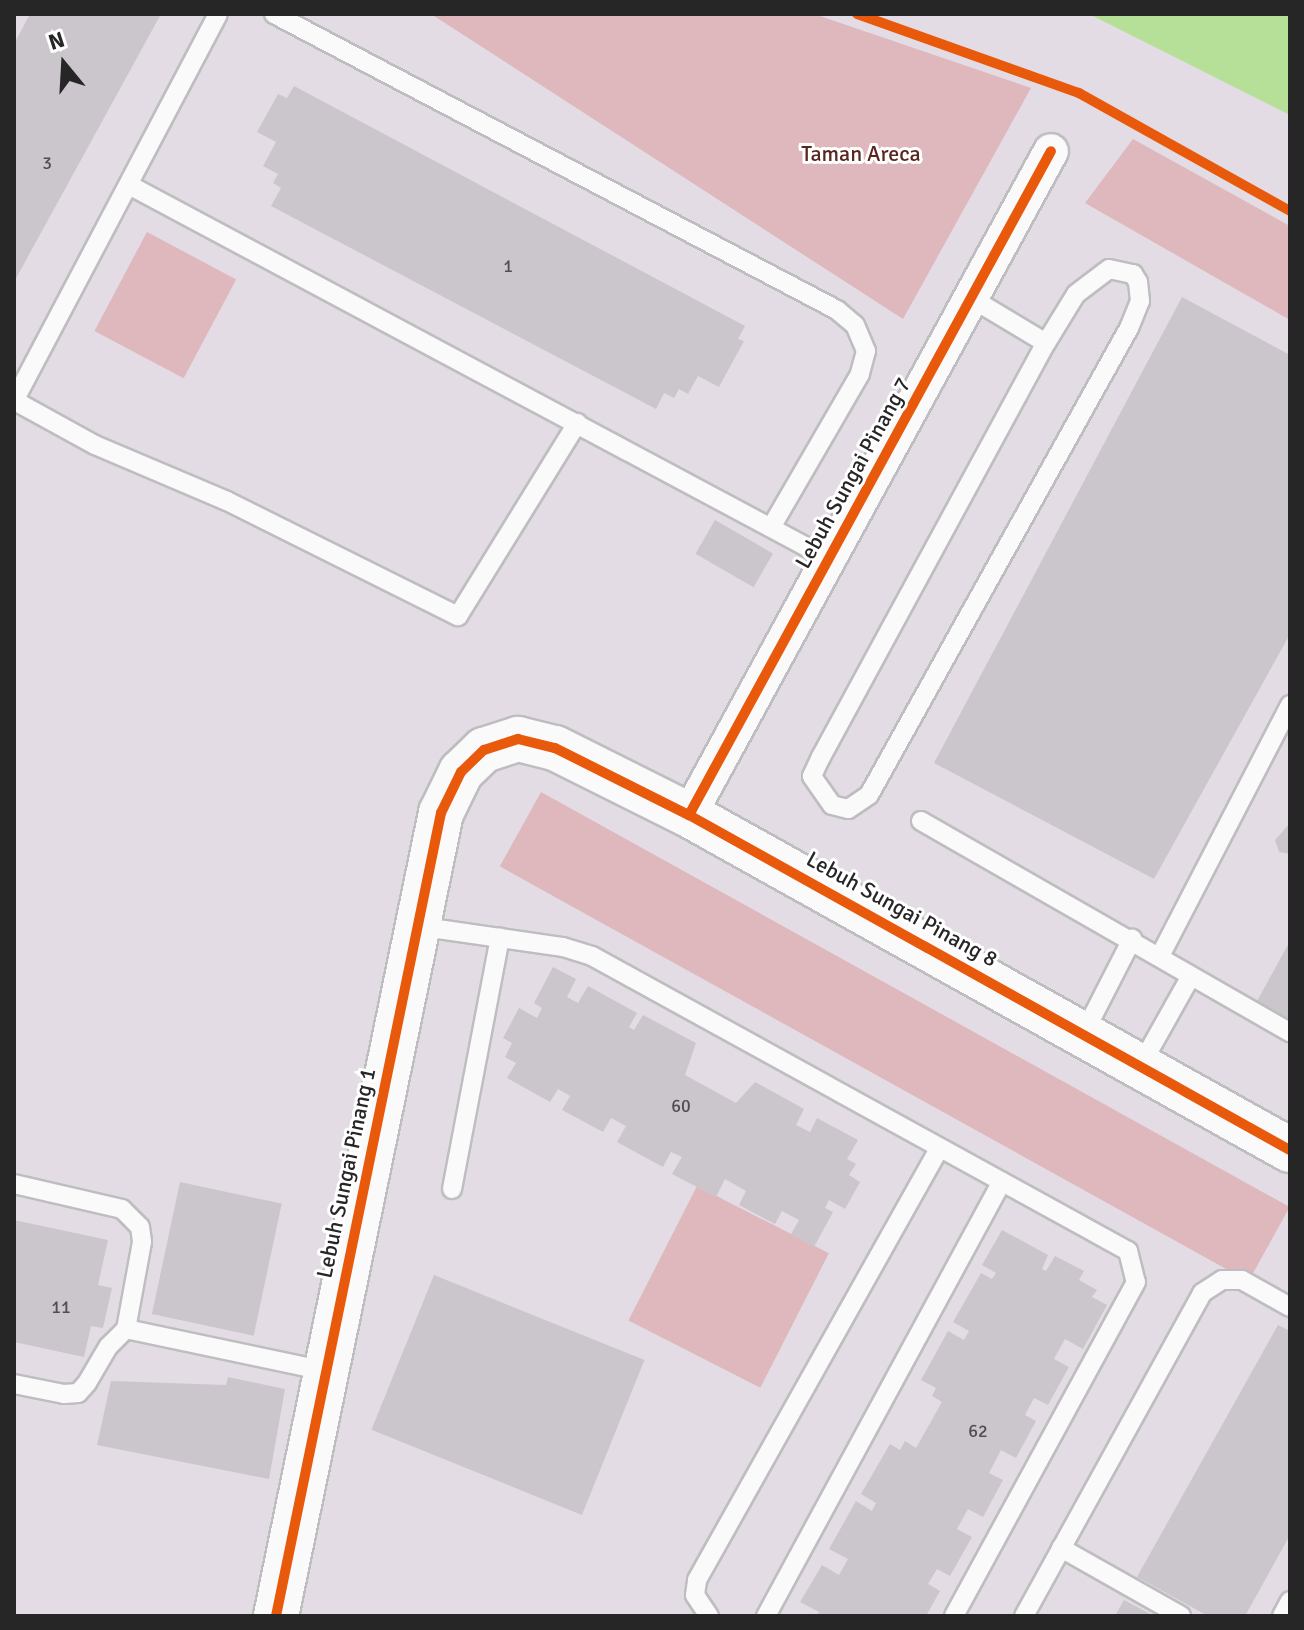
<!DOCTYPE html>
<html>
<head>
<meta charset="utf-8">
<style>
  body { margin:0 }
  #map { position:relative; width:1304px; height:1630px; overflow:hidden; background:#e3dce4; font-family:Signika,sans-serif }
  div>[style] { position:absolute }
  .green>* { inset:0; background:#deb8bc; transform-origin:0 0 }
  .water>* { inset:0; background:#b6df97 }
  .building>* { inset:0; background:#cbc6cb; transform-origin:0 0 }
  .roads { filter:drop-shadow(2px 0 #bebdbf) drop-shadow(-2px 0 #bebdbf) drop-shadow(0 2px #bebdbf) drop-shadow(0 -2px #bebdbf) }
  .lane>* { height:18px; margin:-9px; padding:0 9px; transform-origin:9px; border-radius:9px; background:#fbfafb }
  .street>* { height:34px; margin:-17px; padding:0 17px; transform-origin:17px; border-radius:17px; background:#fbfafb }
  .secondary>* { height:44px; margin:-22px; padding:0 22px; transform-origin:22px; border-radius:22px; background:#fbfafb }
  .cycleway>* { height:10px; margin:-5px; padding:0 5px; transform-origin:5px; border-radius:5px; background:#e8590c }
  span { translate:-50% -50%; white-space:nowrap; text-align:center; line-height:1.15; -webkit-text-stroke:6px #fff; paint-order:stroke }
  .number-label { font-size:18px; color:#504f50 }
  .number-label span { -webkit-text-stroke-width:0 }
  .park-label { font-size:22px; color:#5a2620 }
  .street-label { font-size:22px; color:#262626 }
  .frame { position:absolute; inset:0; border:16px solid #262626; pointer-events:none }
  .north { position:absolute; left:24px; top:24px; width:80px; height:80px; -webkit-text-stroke:6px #fff; paint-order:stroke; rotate:342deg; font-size:22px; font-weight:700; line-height:32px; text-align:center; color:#262626 }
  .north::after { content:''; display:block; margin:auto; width:28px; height:36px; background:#262626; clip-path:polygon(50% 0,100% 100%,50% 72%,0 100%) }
</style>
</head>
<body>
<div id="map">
  <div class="green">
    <div style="clip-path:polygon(431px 14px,814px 14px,1031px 88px,903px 319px)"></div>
    <div style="clip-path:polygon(1133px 139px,1290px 226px,1290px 320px,1085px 203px)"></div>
    <div style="left:147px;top:232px;width:101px;height:112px;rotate:28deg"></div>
    <div style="left:541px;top:792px;width:856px;height:85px;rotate:29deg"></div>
    <div style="left:697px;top:1186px;width:148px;height:151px;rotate:27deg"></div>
  </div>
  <div class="water">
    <div style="clip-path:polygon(1089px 14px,1290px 14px,1290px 115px,1115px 27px)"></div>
  </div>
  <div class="building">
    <div style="clip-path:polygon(30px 14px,161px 14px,14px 282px,14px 44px)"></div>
    <div style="clip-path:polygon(294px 86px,745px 326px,738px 339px,744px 341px,719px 387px,698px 376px,688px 394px,679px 389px,674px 398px,664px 393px,656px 409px,271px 206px,281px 188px,273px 183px,278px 174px,263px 166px,276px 142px,257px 132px,278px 94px,287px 98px)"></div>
    <div style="clip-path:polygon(1182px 297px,1290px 355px,1290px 634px,1154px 879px,934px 763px)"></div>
    <div style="left:715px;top:520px;width:67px;height:39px;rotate:30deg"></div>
    <div style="clip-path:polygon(1290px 823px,1290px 854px,1279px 852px,1275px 840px)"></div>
    <div style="clip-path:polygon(1290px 941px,1290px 1022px,1256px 1003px)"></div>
    <div style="clip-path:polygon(553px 967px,576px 979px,567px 997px,578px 1003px,588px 986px,637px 1013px,629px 1027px,634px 1030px,643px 1015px,696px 1043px,685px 1075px,736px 1103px,755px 1082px,804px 1109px,796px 1125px,810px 1132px,817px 1118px,858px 1140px,847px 1159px,856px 1164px,849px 1175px,860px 1182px,845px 1209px,829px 1200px,825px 1208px,833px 1212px,814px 1247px,791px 1234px,799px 1220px,782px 1211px,775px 1224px,739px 1205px,746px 1191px,725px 1179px,716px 1197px,672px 1174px,682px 1157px,671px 1152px,663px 1167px,617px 1142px,626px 1126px,611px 1118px,603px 1132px,562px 1110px,570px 1096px,558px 1089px,550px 1102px,507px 1078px,516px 1063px,505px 1057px,512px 1043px,503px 1038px,519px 1008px,537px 1018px,542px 1008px,534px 1003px)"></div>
    <div style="left:180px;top:1182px;width:104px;height:135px;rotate:12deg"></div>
    <div style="clip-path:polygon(14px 1220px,108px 1240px,98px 1285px,112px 1288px,103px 1328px,91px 1326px,84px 1357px,14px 1342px)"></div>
    <div style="clip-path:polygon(1002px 1230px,1048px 1255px,1042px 1269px,1046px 1271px,1055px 1256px,1084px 1271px,1079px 1280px,1097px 1290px,1092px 1297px,1107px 1305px,1083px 1349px,1065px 1339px,1054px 1359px,1069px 1367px,1048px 1405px,1034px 1398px,1025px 1415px,1036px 1421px,1016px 1458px,1001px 1450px,989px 1473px,1003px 1480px,983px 1517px,968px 1509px,957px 1529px,972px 1537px,950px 1576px,937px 1569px,928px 1584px,940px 1591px,926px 1616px,817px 1616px,819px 1612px,800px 1602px,822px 1565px,839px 1575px,848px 1559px,829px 1549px,856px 1501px,872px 1511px,876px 1503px,861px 1494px,890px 1444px,900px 1450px,905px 1441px,916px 1448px,942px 1402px,932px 1396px,936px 1388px,921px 1380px,948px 1331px,964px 1340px,969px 1331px,953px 1322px,981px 1273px,992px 1279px,996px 1273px,982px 1265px)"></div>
    <div style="left:434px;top:1275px;width:227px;height:167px;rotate:22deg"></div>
    <div style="clip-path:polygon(1278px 1325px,1290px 1331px,1290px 1535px,1245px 1616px,1208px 1616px,1137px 1577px)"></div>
    <div style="clip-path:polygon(228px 1377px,285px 1389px,269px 1479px,97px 1445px,111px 1381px,226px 1385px)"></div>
    <div style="clip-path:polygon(1124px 1600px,1154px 1616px,1115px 1616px)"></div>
  </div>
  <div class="roads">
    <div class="lane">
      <div style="left:274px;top:14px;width:636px;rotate:27.73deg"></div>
      <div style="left:837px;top:310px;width:23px;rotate:40deg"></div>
      <div style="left:855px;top:325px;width:28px;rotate:67deg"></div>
      <div style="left:866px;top:351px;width:24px;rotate:105deg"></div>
      <div style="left:860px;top:374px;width:176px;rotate:120.1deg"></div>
      <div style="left:129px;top:185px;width:794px;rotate:28.11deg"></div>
      <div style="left:1109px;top:269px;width:25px;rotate:12deg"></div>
      <div style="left:1133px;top:274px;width:9px;rotate:58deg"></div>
      <div style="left:1138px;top:282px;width:19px;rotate:84deg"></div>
      <div style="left:1140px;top:301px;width:29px;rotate:112deg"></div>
      <div style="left:1129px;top:328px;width:534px;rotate:119.11deg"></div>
      <div style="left:869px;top:795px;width:25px;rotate:146deg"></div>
      <div style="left:848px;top:809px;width:16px;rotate:-166deg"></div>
      <div style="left:832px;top:805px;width:35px;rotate:-125deg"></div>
      <div style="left:812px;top:776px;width:21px;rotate:-65deg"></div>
      <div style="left:821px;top:757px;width:471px;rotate:-61.5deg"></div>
      <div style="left:1046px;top:343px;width:57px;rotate:-58.5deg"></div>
      <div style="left:1076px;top:294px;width:41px;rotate:-37.1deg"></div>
      <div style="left:971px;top:298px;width:87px;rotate:31deg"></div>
      <div style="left:14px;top:401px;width:437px;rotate:-62.2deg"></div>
      <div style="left:15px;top:401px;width:91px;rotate:28.8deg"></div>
      <div style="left:95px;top:445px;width:143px;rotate:23deg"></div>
      <div style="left:227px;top:501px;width:258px;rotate:26.5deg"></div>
      <div style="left:458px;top:616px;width:227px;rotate:-58.3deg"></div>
      <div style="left:921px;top:821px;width:425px;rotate:29.8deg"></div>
      <div style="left:417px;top:926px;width:148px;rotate:8.2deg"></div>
      <div style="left:563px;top:947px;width:30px;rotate:17deg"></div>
      <div style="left:592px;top:956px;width:612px;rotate:28.83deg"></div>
      <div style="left:1128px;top:1251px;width:32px;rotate:76deg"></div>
      <div style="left:1136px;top:1282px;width:380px;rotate:118.6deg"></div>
      <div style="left:1160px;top:956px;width:283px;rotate:-62.6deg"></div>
      <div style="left:1084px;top:1033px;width:106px;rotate:-62.9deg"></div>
      <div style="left:1141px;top:1065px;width:102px;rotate:-60.7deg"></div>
      <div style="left:14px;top:1184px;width:111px;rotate:13deg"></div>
      <div style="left:122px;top:1209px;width:25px;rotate:45deg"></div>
      <div style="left:140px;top:1227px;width:15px;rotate:82deg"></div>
      <div style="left:142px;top:1242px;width:88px;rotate:100.4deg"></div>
      <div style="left:126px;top:1329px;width:25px;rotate:135deg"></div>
      <div style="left:108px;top:1347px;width:42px;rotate:120.3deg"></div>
      <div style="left:87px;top:1383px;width:13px;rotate:132deg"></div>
      <div style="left:78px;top:1393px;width:14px;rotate:176deg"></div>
      <div style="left:64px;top:1394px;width:51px;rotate:-168.7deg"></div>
      <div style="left:452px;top:1189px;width:256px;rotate:-79.2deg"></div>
      <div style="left:126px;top:1329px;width:204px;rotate:11.9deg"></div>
      <div style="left:1061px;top:1548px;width:138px;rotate:29.5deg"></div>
      <div style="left:709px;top:1616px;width:25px;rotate:-124deg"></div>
      <div style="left:695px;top:1595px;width:15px;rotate:-82deg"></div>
      <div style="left:697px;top:1580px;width:495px;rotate:-60.7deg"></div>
      <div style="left:766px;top:1616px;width:494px;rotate:-61.5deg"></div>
      <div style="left:1024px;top:1616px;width:369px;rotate:-61.1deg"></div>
      <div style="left:1202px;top:1293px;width:24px;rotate:-33deg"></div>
      <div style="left:1222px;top:1280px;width:20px"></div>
      <div style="left:1242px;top:1280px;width:55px;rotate:29.4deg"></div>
      <div style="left:1282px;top:1616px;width:17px;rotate:-62deg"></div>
    </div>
    <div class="street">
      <div style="left:689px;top:815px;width:756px;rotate:-61.4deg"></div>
    </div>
    <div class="secondary">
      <div style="left:276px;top:1616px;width:820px;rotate:-78.39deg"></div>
      <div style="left:441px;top:813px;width:46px;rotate:-64deg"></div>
      <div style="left:461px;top:772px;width:32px;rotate:-44deg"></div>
      <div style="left:484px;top:750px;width:36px;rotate:-18deg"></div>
      <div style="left:518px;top:739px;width:38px;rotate:14deg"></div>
      <div style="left:555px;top:748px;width:150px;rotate:26.6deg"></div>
      <div style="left:689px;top:815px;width:688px;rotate:29.14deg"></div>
    </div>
  </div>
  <div class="cycleway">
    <div style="left:857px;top:14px;width:236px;rotate:19.6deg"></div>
    <div style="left:1079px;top:93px;width:242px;rotate:29.2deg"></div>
    <div style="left:689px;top:815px;width:756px;rotate:-61.4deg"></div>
    <div style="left:276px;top:1616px;width:820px;rotate:-78.39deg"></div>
    <div style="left:441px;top:813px;width:46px;rotate:-64deg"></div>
    <div style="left:461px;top:772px;width:32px;rotate:-44deg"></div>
    <div style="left:484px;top:750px;width:36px;rotate:-18deg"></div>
    <div style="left:518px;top:739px;width:38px;rotate:14deg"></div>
    <div style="left:555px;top:748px;width:150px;rotate:26.6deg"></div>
    <div style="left:689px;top:815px;width:688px;rotate:29.14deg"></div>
  </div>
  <div class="number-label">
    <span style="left:47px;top:163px">3</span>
    <span style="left:508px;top:266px">1</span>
    <span style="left:681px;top:1106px">60</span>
    <span style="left:61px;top:1307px">11</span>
    <span style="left:978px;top:1431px">62</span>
  </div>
  <div class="park-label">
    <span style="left:861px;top:154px">Taman Areca</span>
  </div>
  <div class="street-label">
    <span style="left:853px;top:473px;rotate:-61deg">Lebuh Sungai Pinang 7</span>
    <span style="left:902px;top:909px;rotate:29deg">Lebuh Sungai Pinang 8</span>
    <span style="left:346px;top:1173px;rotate:-78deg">Lebuh Sungai Pinang 1</span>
  </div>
  <div class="frame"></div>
  <div class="north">N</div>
</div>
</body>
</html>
